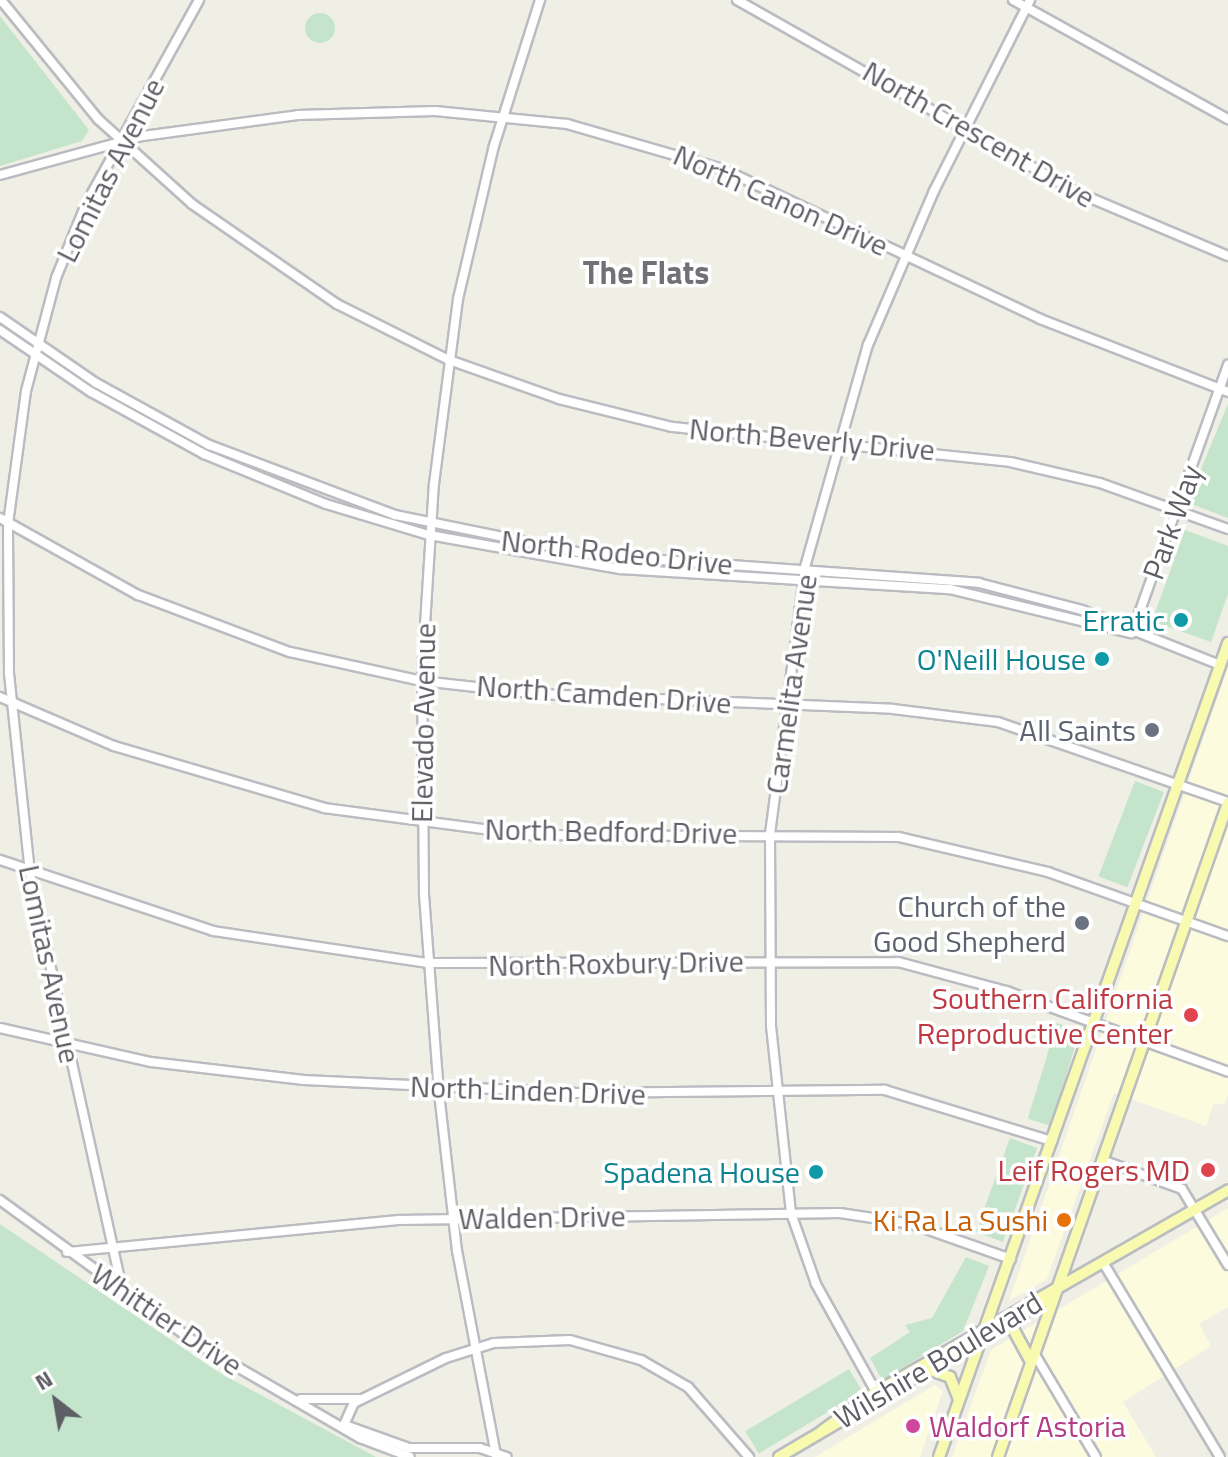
<!DOCTYPE html>
<html>
<head>
<meta charset="utf-8">
<style>
  body { margin:0 }
  #map { position:relative; width:1228px; height:1457px; overflow:hidden; background:#efefe6; font-family:"Titillium Web",sans-serif }
  div>[style] { position:absolute }
  .commercial>* { inset:0; background:#fcfbde }
  .green>* { inset:0; background:#c4e5cb; transform-origin:0 0 }
  .round { border-radius:50% }
  .roads { filter:drop-shadow(2px 0 #babcc1) drop-shadow(-2px 0 #babcc1) drop-shadow(0 2px #babcc1) drop-shadow(0 -2px #babcc1) }
  .minor>* { height:8px; margin:-4px; padding:0 4px; transform-origin:4px; border-radius:4px; background:#fff }
  .major>* { height:10px; margin:-5px; padding:0 5px; transform-origin:5px; border-radius:5px; background:#f7faaf }
  .dots>* { width:22px; height:22px; translate:-50% -50%; box-sizing:border-box; border:4px solid #fff; border-radius:50% }
  span { translate:-50% -50%; white-space:nowrap; text-align:center; line-height:1.15; -webkit-text-stroke:7px #fff; paint-order:stroke }
  .street-label { font-size:30px; color:#5d5f65 }
  .culture-label { font-size:30px; color:#0d838f }
  .right { translate:-100% -50%; text-align:right }
  .worship-label { font-size:30px; color:#5b616d }
  .health-label { font-size:30px; color:#be3a42 }
  .food-label { font-size:30px; color:#c56008 }
  .hotel-label { font-size:30px; color:#b23c85 }
  .left { translate:0 -50%; text-align:left }
  .neighbourhood-label { font-size:32px; color:#6f7177; font-weight:700 }
  .north { position:absolute; left:16px; top:1361px; width:80px; height:80px; -webkit-text-stroke:6px #fff; paint-order:stroke; rotate:329deg; font-size:22px; font-weight:700; line-height:32px; text-align:center; color:#5d5f65 }
  .north::after { content:''; display:block; margin:auto; width:28px; height:36px; background:#5d5f65; clip-path:polygon(50% 0,100% 100%,50% 72%,0 100%) }
</style>
</head>
<body>
<div id="map">
  <div class="commercial">
    <div style="clip-path:polygon(1228px 667px,1228px 1095px,1224px 1105px,1214px 1103px,1206px 1126px,1114px 1093px,1047px 1279px,1009px 1301px)"></div>
    <div style="clip-path:polygon(1228px 1208px,1228px 1307px,1199px 1324px,1211px 1346px,1123px 1402px,1156px 1457px,952px 1457px,991px 1350px)"></div>
    <div style="clip-path:polygon(935px 1385px,943px 1391px,920px 1457px,815px 1457px)"></div>
  </div>
  <div class="green">
    <div class="round" style="left:305px;top:13px;width:30px;height:30px"></div>
    <div style="clip-path:polygon(0 16px,89px 130px,82px 141px,0 166px)"></div>
    <div style="clip-path:polygon(1228px 404px,1228px 518px,1194px 505px,1190px 495px)"></div>
    <div style="clip-path:polygon(1185px 530px,1228px 546px,1228px 594px,1211px 642px,1152px 621px)"></div>
    <div style="left:1135px;top:781px;width:31px;height:102px;rotate:21deg"></div>
    <div style="left:1057px;top:1023px;width:24px;height:100px;rotate:17deg"></div>
    <div style="left:1010px;top:1138px;width:29px;height:100px;rotate:20deg"></div>
    <div style="clip-path:polygon(0 1224px,220px 1373px,376px 1457px,0 1457px)"></div>
    <div style="clip-path:polygon(966px 1257px,989px 1266px,963px 1331px,882px 1380px,870px 1358px,910px 1332px,905px 1325px,932px 1318px)"></div>
    <div style="left:849px;top:1369px;width:26px;height:121px;rotate:59deg"></div>
  </div>
  <div class="roads">
    <div class="minor">
      <div style="left:1px;top:0;width:154px;rotate:50.8deg"></div>
      <div style="left:98px;top:119px;width:127px;rotate:42.1deg"></div>
      <div style="left:192px;top:204px;width:176px;rotate:34.6deg"></div>
      <div style="left:337px;top:304px;width:125px;rotate:26.6deg"></div>
      <div style="left:449px;top:360px;width:117px;rotate:19.5deg"></div>
      <div style="left:559px;top:399px;width:116px;rotate:13.9deg"></div>
      <div style="left:672px;top:427px;width:340px;rotate:5.9deg"></div>
      <div style="left:1010px;top:462px;width:92px;rotate:13.1deg"></div>
      <div style="left:1100px;top:483px;width:136px;rotate:19.8deg"></div>
      <div style="left:737px;top:0;width:387px;rotate:29.5deg"></div>
      <div style="left:1074px;top:191px;width:167px;rotate:22.9deg"></div>
      <div style="left:1013px;top:0;width:246px;rotate:29deg"></div>
      <div style="left:0;top:175px;width:148px;rotate:-15.3deg"></div>
      <div style="left:143px;top:136px;width:156px;rotate:-7.7deg"></div>
      <div style="left:298px;top:115px;width:137px;rotate:-1.7deg"></div>
      <div style="left:435px;top:111px;width:133px;rotate:5.6deg"></div>
      <div style="left:567px;top:124px;width:162px;rotate:16.1deg"></div>
      <div style="left:723px;top:169px;width:351px;rotate:25.3deg"></div>
      <div style="left:1040px;top:319px;width:202px;rotate:21.2deg"></div>
      <div style="left:0;top:317px;width:116px;rotate:34.5deg"></div>
      <div style="left:96px;top:383px;width:129px;rotate:28.8deg"></div>
      <div style="left:209px;top:445px;width:199px;rotate:20.6deg"></div>
      <div style="left:395px;top:515px;width:200px;rotate:11.5deg"></div>
      <div style="left:591px;top:555px;width:389px;rotate:4.1deg"></div>
      <div style="left:979px;top:583px;width:106px;rotate:14.7deg"></div>
      <div style="left:1082px;top:610px;width:149px;rotate:21.7deg"></div>
      <div style="left:0;top:330px;width:110px;rotate:34.3deg"></div>
      <div style="left:91px;top:392px;width:129px;rotate:28.8deg"></div>
      <div style="left:204px;top:454px;width:132px;rotate:22.3deg"></div>
      <div style="left:326px;top:504px;width:108px;rotate:16.8deg"></div>
      <div style="left:429px;top:535px;width:194px;rotate:10.1deg"></div>
      <div style="left:620px;top:569px;width:331px;rotate:3.5deg"></div>
      <div style="left:950px;top:589px;width:186px;rotate:13.7deg"></div>
      <div style="left:0;top:518px;width:158px;rotate:29.2deg"></div>
      <div style="left:138px;top:595px;width:162px;rotate:20.6deg"></div>
      <div style="left:290px;top:652px;width:135px;rotate:12.4deg"></div>
      <div style="left:422px;top:681px;width:117px;rotate:6.4deg"></div>
      <div style="left:538px;top:694px;width:355px;rotate:2.4deg"></div>
      <div style="left:893px;top:709px;width:106px;rotate:7.1deg"></div>
      <div style="left:998px;top:722px;width:244px;rotate:19.2deg"></div>
      <div style="left:1132px;top:633px;width:285px;rotate:-70.3deg"></div>
      <div style="left:0;top:697px;width:124px;rotate:23.3deg"></div>
      <div style="left:114px;top:746px;width:219px;rotate:16.4deg"></div>
      <div style="left:324px;top:808px;width:208px;rotate:7.5deg"></div>
      <div style="left:530px;top:835px;width:369px;rotate:0.3deg"></div>
      <div style="left:899px;top:837px;width:153px;rotate:13.2deg"></div>
      <div style="left:1048px;top:872px;width:191px;rotate:19.6deg"></div>
      <div style="left:0;top:860px;width:225px;rotate:18.4deg"></div>
      <div style="left:213px;top:931px;width:217px;rotate:8.5deg"></div>
      <div style="left:428px;top:963px;width:470px;rotate:-0.1deg"></div>
      <div style="left:898px;top:962px;width:112px;rotate:15deg"></div>
      <div style="left:1006px;top:991px;width:236px;rotate:20deg"></div>
      <div style="left:0;top:1028px;width:155px;rotate:12.7deg"></div>
      <div style="left:151px;top:1062px;width:154px;rotate:6.7deg"></div>
      <div style="left:304px;top:1080px;width:271px;rotate:2.7deg"></div>
      <div style="left:575px;top:1093px;width:310px;rotate:-0.6deg"></div>
      <div style="left:885px;top:1090px;width:175px;rotate:17deg"></div>
      <div style="left:1102px;top:1160px;width:85px;rotate:19.9deg"></div>
      <div style="left:1182px;top:1189px;width:89px;rotate:58.8deg"></div>
      <div style="left:0;top:1200px;width:243px;rotate:36.1deg"></div>
      <div style="left:196px;top:1343px;width:190px;rotate:30.1deg"></div>
      <div style="left:360px;top:1438px;width:53px;rotate:20.8deg"></div>
      <div style="left:67px;top:1252px;width:334px;rotate:-5.5deg"></div>
      <div style="left:399px;top:1220px;width:441px;rotate:-0.9deg"></div>
      <div style="left:840px;top:1213px;width:73px;rotate:8.7deg"></div>
      <div style="left:912px;top:1224px;width:105px;rotate:19.5deg"></div>
      <div style="left:1104px;top:1264px;width:225px;rotate:59deg"></div>
      <div style="left:123px;top:1293px;width:430px;rotate:-102.5deg"></div>
      <div style="left:30px;top:873px;width:200px;rotate:-96deg"></div>
      <div style="left:9px;top:674px;width:150px;rotate:-90.4deg"></div>
      <div style="left:8px;top:524px;width:134px;rotate:-82.3deg"></div>
      <div style="left:26px;top:391px;width:117px;rotate:-75.1deg"></div>
      <div style="left:56px;top:278px;width:80px;rotate:-67.9deg"></div>
      <div style="left:86px;top:204px;width:233px;rotate:-61deg"></div>
      <div style="left:1034px;top:1353px;width:121px;rotate:59.2deg"></div>
      <div style="left:876px;top:1392px;width:124px;rotate:-119.1deg"></div>
      <div style="left:816px;top:1284px;width:75px;rotate:-109.4deg"></div>
      <div style="left:791px;top:1213px;width:188px;rotate:-96.1deg"></div>
      <div style="left:771px;top:1026px;width:192px;rotate:-90.3deg"></div>
      <div style="left:770px;top:834px;width:269px;rotate:-82.5deg"></div>
      <div style="left:805px;top:567px;width:231px;rotate:-74.2deg"></div>
      <div style="left:868px;top:345px;width:168px;rotate:-66.8deg"></div>
      <div style="left:934px;top:191px;width:214px;rotate:-63.3deg"></div>
      <div style="left:301px;top:1399px;width:58px"></div>
      <div style="left:344px;top:1425px;width:24px;rotate:-66deg"></div>
      <div style="left:354px;top:1403px;width:102px;rotate:-26.1deg"></div>
      <div style="left:446px;top:1358px;width:50px;rotate:-17.4deg"></div>
      <div style="left:494px;top:1343px;width:76px;rotate:-2.3deg"></div>
      <div style="left:570px;top:1340px;width:74px;rotate:15.7deg"></div>
      <div style="left:641px;top:1360px;width:54px;rotate:29.9deg"></div>
      <div style="left:688px;top:1387px;width:93px;rotate:48.9deg"></div>
      <div style="left:345px;top:1425px;width:68px;rotate:19.8deg"></div>
      <div style="left:409px;top:1448px;width:71px"></div>
      <div style="left:480px;top:1448px;width:28px;rotate:19deg"></div>
      <div style="left:496px;top:1455px;width:208px;rotate:-100.8deg"></div>
      <div style="left:457px;top:1251px;width:158px;rotate:-96.5deg"></div>
      <div style="left:439px;top:1094px;width:202px;rotate:-94.3deg"></div>
      <div style="left:424px;top:893px;width:220px;rotate:-90.5deg"></div>
      <div style="left:422px;top:673px;width:189px;rotate:-86.4deg"></div>
      <div style="left:434px;top:484px;width:187px;rotate:-82.6deg"></div>
      <div style="left:458px;top:299px;width:157px;rotate:-76.8deg"></div>
      <div style="left:494px;top:146px;width:153px;rotate:-72.5deg"></div>
    </div>
    <div class="major">
      <div style="left:1011px;top:1325px;width:42px;rotate:61.6deg"></div>
      <div style="left:933px;top:1371px;width:18px;rotate:19deg"></div>
      <div style="left:950px;top:1377px;width:24px;rotate:68deg"></div>
      <div style="left:822px;top:1431px;width:67px;rotate:-35.8deg"></div>
      <div style="left:876px;top:1392px;width:406px;rotate:-29.8deg"></div>
      <div style="left:779px;top:1457px;width:317px;rotate:-30.5deg"></div>
      <div style="left:939px;top:1457px;width:864px;rotate:-70.45deg"></div>
      <div style="left:998px;top:1457px;width:693px;rotate:-70.62deg"></div>
    </div>
  </div>
  <div class="dots">
    <div style="left:1181px;top:620px;background:#0f9aa8"></div>
    <div style="left:1102px;top:659px;background:#0f9aa8"></div>
    <div style="left:1152px;top:730px;background:#6b7280"></div>
    <div style="left:1082px;top:923px;background:#6b7280"></div>
    <div style="left:1191px;top:1015px;background:#e0444e"></div>
    <div style="left:1208px;top:1170px;background:#e0444e"></div>
    <div style="left:816px;top:1172px;background:#0f9aa8"></div>
    <div style="left:1064px;top:1220px;background:#e8710a"></div>
    <div style="left:913px;top:1426px;background:#d1479c"></div>
  </div>
  <div class="street-label">
    <span style="left:979px;top:134px;rotate:30deg">North Crescent Drive</span>
    <span style="left:110px;top:170px;rotate:-63deg">Lomitas Avenue</span>
    <span style="left:781px;top:200px;rotate:24deg">North Canon Drive</span>
    <span style="left:812px;top:439px;rotate:5deg">North Beverly Drive</span>
    <span style="left:1172px;top:522px;rotate:-70deg">Park Way</span>
    <span style="left:617px;top:552px;rotate:6deg">North Rodeo Drive</span>
    <span style="left:791px;top:684px;rotate:-82deg">Carmelita Avenue</span>
    <span style="left:604px;top:694px;rotate:4deg">North Camden Drive</span>
    <span style="left:423px;top:723px;rotate:-89deg">Elevado Avenue</span>
    <span style="left:611px;top:831px;rotate:1deg">North Bedford Drive</span>
    <span style="left:616px;top:963px;rotate:-1deg">North Roxbury Drive</span>
    <span style="left:50px;top:964px;rotate:78deg">Lomitas Avenue</span>
    <span style="left:528px;top:1090px;rotate:2deg">North Linden Drive</span>
    <span style="left:542px;top:1217px;rotate:-1deg">Walden Drive</span>
    <span style="left:167px;top:1319px;rotate:34deg">Whittier Drive</span>
    <span style="left:938px;top:1360px;rotate:-31deg">Wilshire Boulevard</span>
  </div>
  <div class="culture-label">
    <span class="right" style="left:1165px;top:620px">Erratic</span>
    <span class="right" style="left:1086px;top:659px">O'Neill House</span>
    <span class="right" style="left:800px;top:1172px">Spadena House</span>
  </div>
  <div class="worship-label">
    <span class="right" style="left:1136px;top:730px">All Saints</span>
    <span class="right" style="left:1066px;top:923px">Church of the<br>Good Shepherd</span>
  </div>
  <div class="health-label">
    <span class="right" style="left:1173px;top:1015px">Southern California<br>Reproductive Center</span>
    <span class="right" style="left:1190px;top:1170px">Leif Rogers MD</span>
  </div>
  <div class="food-label">
    <span class="right" style="left:1048px;top:1220px">Ki Ra La Sushi</span>
  </div>
  <div class="hotel-label">
    <span class="left" style="left:929px;top:1426px">Waldorf Astoria</span>
  </div>
  <div class="neighbourhood-label">
    <span style="left:646px;top:272px">The Flats</span>
  </div>
  <div class="north">N</div>
</div>
</body>
</html>
